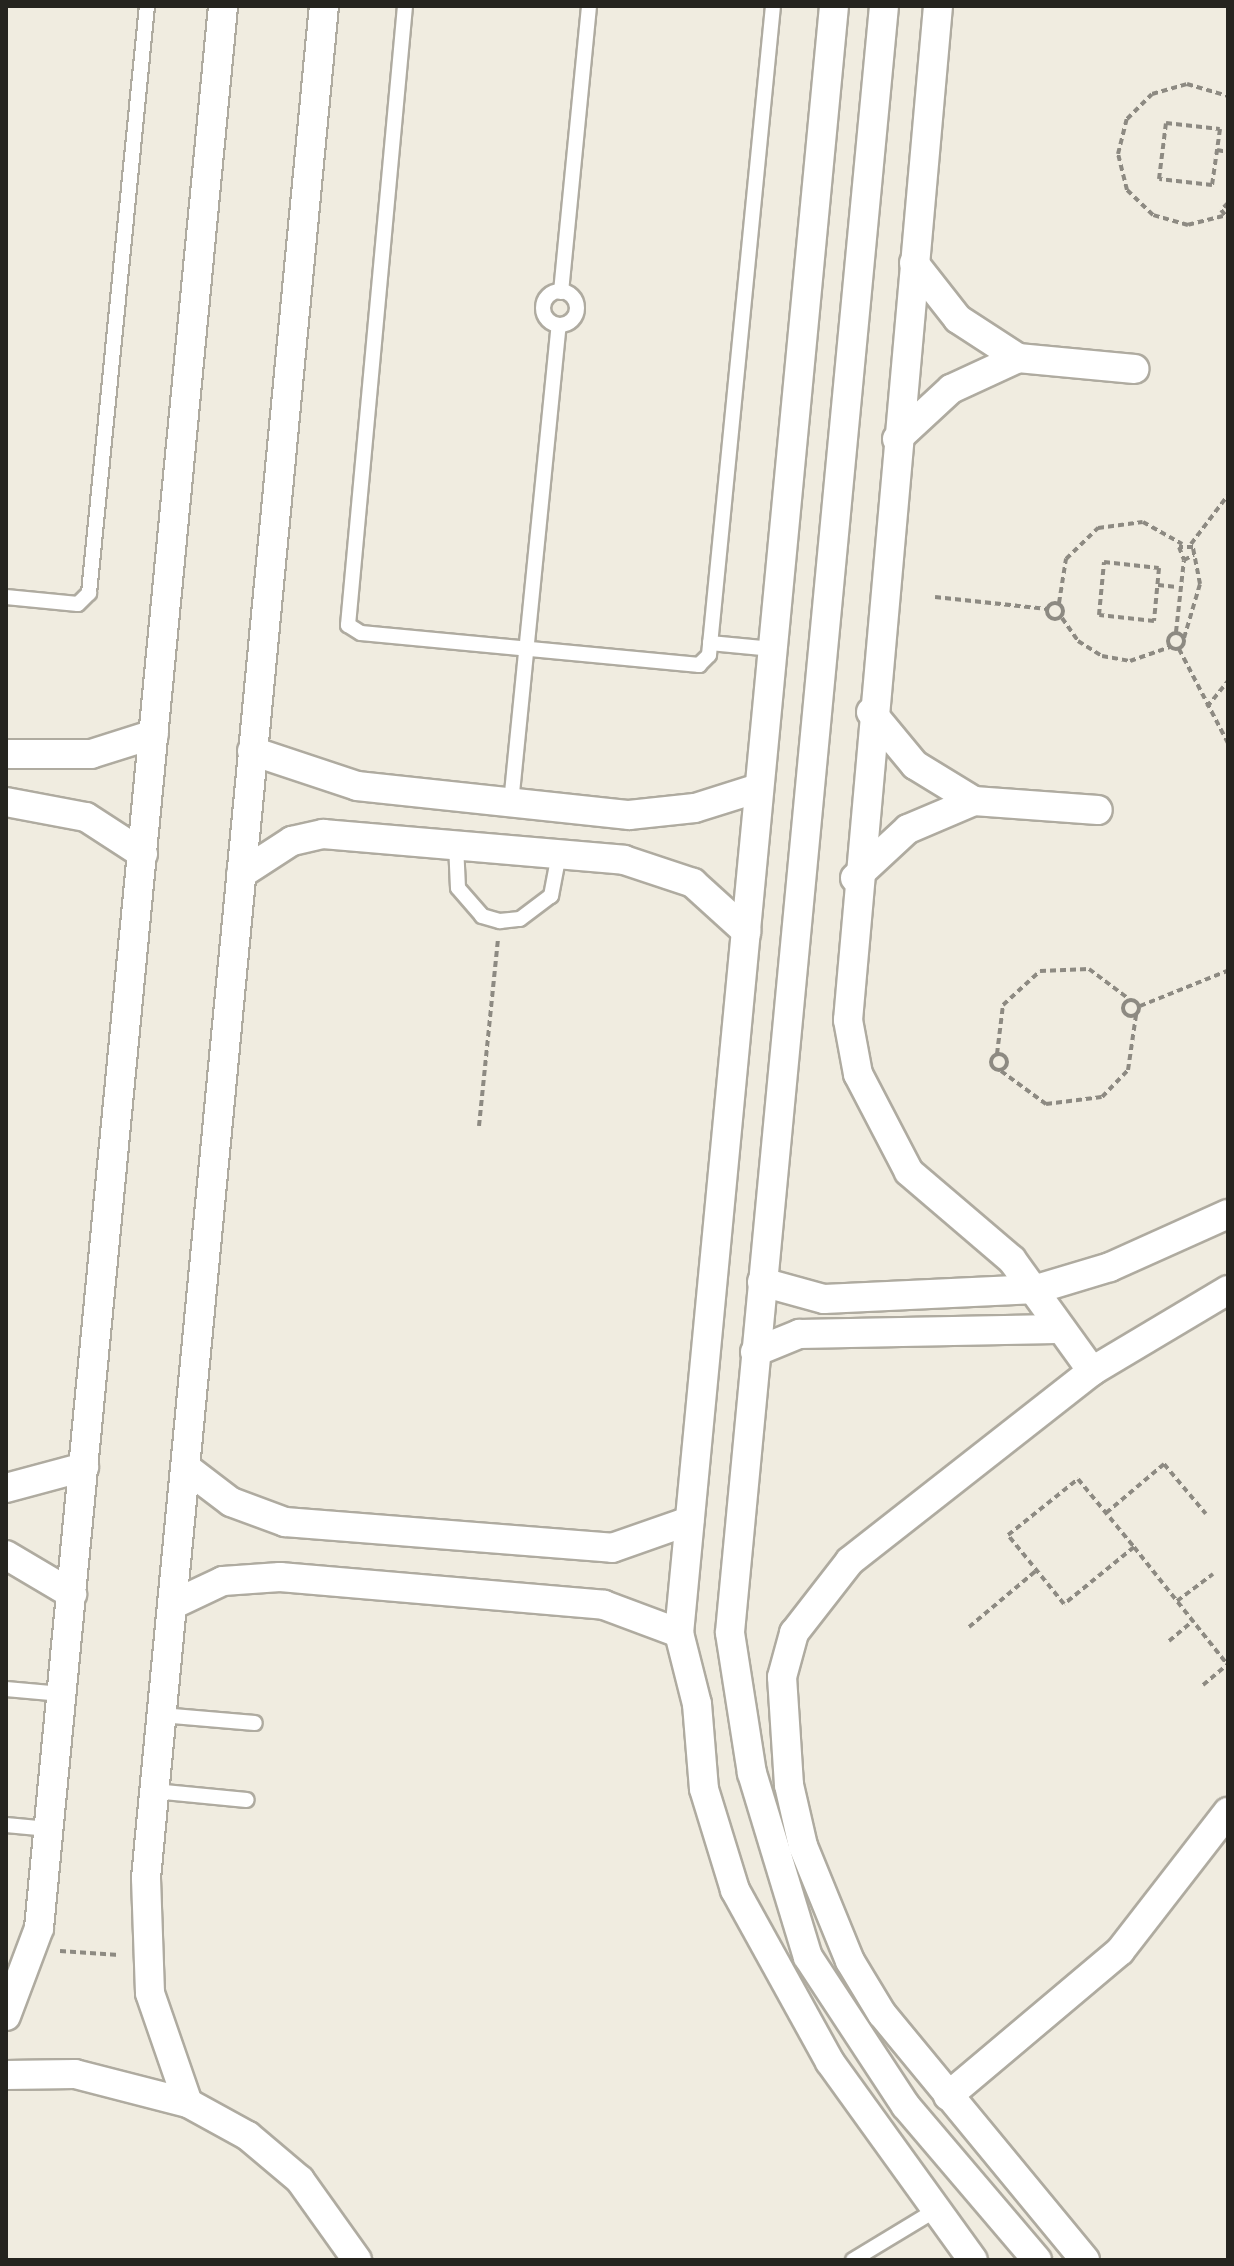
<!DOCTYPE html>
<html>
<head>
<meta charset="utf-8">
<style>
  body { margin:0 }
  #map { position:relative; width:1234px; height:2266px; overflow:hidden; background:#f0ece0; font-family:Lato,sans-serif }
  div>[style] { position:absolute }
  .path>* { height:4px; margin-top:-2px; transform-origin:0; background:repeating-linear-gradient(90deg,#8d8a82 0 6px,transparent 0 10px) }
  .path>.ring { margin:-2px; padding:0; box-sizing:content-box; background:none; border:4px solid #8d8a82; border-radius:50% }
  .roads { filter:drop-shadow(2px 0 #afaba0) drop-shadow(-2px 0 #afaba0) drop-shadow(0 2px #afaba0) drop-shadow(0 -2px #afaba0) }
  .service>* { height:14px; margin:-7px; padding:0 7px; transform-origin:7px; border-radius:7px; background:#fff }
  .service>.ring { margin:-7px; padding:0; box-sizing:content-box; background:none; border:14px solid #fff; border-radius:50% }
  .minor>* { height:28px; margin:-14px; padding:0 14px; transform-origin:14px; border-radius:14px; background:#fff }
  span { translate:-50% -50%; white-space:nowrap; text-align:center; line-height:1.15; -webkit-text-stroke:6px #fff; paint-order:stroke }
  .frame { position:absolute; inset:0; border:8px solid #25241f; pointer-events:none }
</style>
</head>
<body>
<div id="map">
  <div class="path">
    <div style="left:1166px;top:123px;width:54px;rotate:6.3deg"></div>
    <div style="left:1220px;top:129px;width:57px;rotate:98.1deg"></div>
    <div style="left:1212px;top:185px;width:53px;rotate:-173.5deg"></div>
    <div style="left:1159px;top:179px;width:56px;rotate:-82.9deg"></div>
    <div style="left:1217px;top:150px;width:11px;rotate:10deg"></div>
    <div style="left:1228px;top:203px;width:34px;rotate:-90deg"></div>
    <div style="left:1228px;top:203px;width:10px;rotate:135deg"></div>
    <div style="left:1221px;top:210px;width:11px;rotate:49deg"></div>
    <div style="left:1223px;top:216px;width:36px;rotate:166deg"></div>
    <div style="left:1188px;top:225px;width:36px;rotate:-164deg"></div>
    <div style="left:1153px;top:215px;width:36px;rotate:-136deg"></div>
    <div style="left:1127px;top:190px;width:37px;rotate:-104deg"></div>
    <div style="left:1118px;top:154px;width:36px;rotate:-76deg"></div>
    <div style="left:1127px;top:119px;width:35px;rotate:-45deg"></div>
    <div style="left:1152px;top:94px;width:36px;rotate:-16deg"></div>
    <div style="left:1187px;top:84px;width:43px;rotate:16.3deg"></div>
    <div style="left:1191px;top:544px;width:61px;rotate:-52.9deg"></div>
    <div style="left:1104px;top:562px;width:55px;rotate:6.2deg"></div>
    <div style="left:1159px;top:568px;width:53px;rotate:95.4deg"></div>
    <div style="left:1154px;top:621px;width:55px;rotate:-173.8deg"></div>
    <div style="left:1099px;top:615px;width:53px;rotate:-84.6deg"></div>
    <div style="left:1158px;top:585px;width:19px;rotate:6deg"></div>
    <div style="left:935px;top:597px;width:113px;rotate:6.1deg"></div>
    <div class="ring" style="left:1047px;top:603px;width:12px;height:12px"></div>
    <div style="left:1059px;top:603px;width:45px;rotate:-81deg"></div>
    <div style="left:1066px;top:559px;width:45px;rotate:-44.1deg"></div>
    <div style="left:1098px;top:528px;width:45px;rotate:-7.6deg"></div>
    <div style="left:1143px;top:522px;width:45px;rotate:29.4deg"></div>
    <div style="left:1062px;top:618px;width:28px;rotate:55deg"></div>
    <div style="left:1078px;top:641px;width:28px;rotate:32deg"></div>
    <div style="left:1102px;top:656px;width:28px;rotate:10deg"></div>
    <div style="left:1130px;top:661px;width:42px;rotate:-19.3deg"></div>
    <div style="left:1176px;top:632px;width:72px;rotate:-83.7deg"></div>
    <div class="ring" style="left:1168px;top:633px;width:12px;height:12px"></div>
    <div style="left:1184px;top:638px;width:56px;rotate:-73.5deg"></div>
    <div style="left:1200px;top:584px;width:38px;rotate:-101deg"></div>
    <div style="left:1193px;top:547px;width:14px;rotate:180deg"></div>
    <div style="left:1179px;top:547px;width:14px;rotate:69deg"></div>
    <div style="left:1184px;top:560px;width:11px;rotate:-27deg"></div>
    <div style="left:1179px;top:649px;width:106px;rotate:62.5deg"></div>
    <div style="left:1207px;top:707px;width:33px;rotate:-51deg"></div>
    <div style="left:1228px;top:892px;width:41px;rotate:90deg"></div>
    <div class="ring" style="left:1123px;top:1000px;width:12px;height:12px"></div>
    <div style="left:1140px;top:1006px;width:94px;rotate:-21.9deg"></div>
    <div class="ring" style="left:991px;top:1054px;width:12px;height:12px"></div>
    <div style="left:997px;top:1054px;width:49px;rotate:-83deg"></div>
    <div style="left:1003px;top:1005px;width:50px;rotate:-42.6deg"></div>
    <div style="left:1040px;top:971px;width:49px;rotate:-2.3deg"></div>
    <div style="left:1089px;top:969px;width:50px;rotate:36.9deg"></div>
    <div style="left:1001px;top:1071px;width:56px;rotate:36.3deg"></div>
    <div style="left:1046px;top:1104px;width:56px;rotate:-7.1deg"></div>
    <div style="left:1102px;top:1097px;width:37px;rotate:-46deg"></div>
    <div style="left:1128px;top:1070px;width:56px;rotate:-81.7deg"></div>
    <div style="left:479px;top:1126px;width:188px;rotate:-84.2deg"></div>
    <div style="left:1078px;top:1479px;width:88px;rotate:50.5deg"></div>
    <div style="left:1134px;top:1547px;width:90px;rotate:140.8deg"></div>
    <div style="left:1064px;top:1604px;width:89px;rotate:-129.1deg"></div>
    <div style="left:1008px;top:1535px;width:90px;rotate:-38.7deg"></div>
    <div style="left:1106px;top:1513px;width:76px;rotate:-40.2deg"></div>
    <div style="left:1164px;top:1464px;width:65px;rotate:50deg"></div>
    <div style="left:1134px;top:1547px;width:151px;rotate:51.5deg"></div>
    <div style="left:1177px;top:1601px;width:45px;rotate:-36.9deg"></div>
    <div style="left:969px;top:1627px;width:89px;rotate:-40deg"></div>
    <div style="left:1169px;top:1641px;width:31px;rotate:-40deg"></div>
    <div style="left:1203px;top:1685px;width:33px;rotate:-40deg"></div>
    <div style="left:60px;top:1951px;width:59px;rotate:3.9deg"></div>
  </div>
  <div class="roads">
    <div class="service">
      <div style="left:405px;top:6px;width:622px;rotate:95.26deg"></div>
      <div style="left:348px;top:625px;width:15px;rotate:32deg"></div>
      <div style="left:361px;top:633px;width:340px;rotate:5.4deg"></div>
      <div style="left:699px;top:665px;width:14px;rotate:-45deg"></div>
      <div style="left:709px;top:655px;width:652px;rotate:-84.37deg"></div>
      <div class="ring" style="left:543px;top:291px;width:20px;height:20px"></div>
      <div style="left:561px;top:292px;width:287px;rotate:-84.4deg"></div>
      <div style="left:6px;top:597px;width:72px;rotate:5.6deg"></div>
      <div style="left:78px;top:604px;width:16px;rotate:-45deg"></div>
      <div style="left:89px;top:593px;width:590px;rotate:-84.36deg"></div>
      <div style="left:710px;top:643px;width:63px;rotate:5.4deg"></div>
      <div style="left:511px;top:803px;width:480px;rotate:-84.3deg"></div>
      <div style="left:456px;top:844px;width:44px;rotate:87.4deg"></div>
      <div style="left:458px;top:888px;width:37px;rotate:49deg"></div>
      <div style="left:482px;top:916px;width:19px;rotate:16deg"></div>
      <div style="left:500px;top:921px;width:20px;rotate:-6deg"></div>
      <div style="left:520px;top:919px;width:39px;rotate:-37deg"></div>
      <div style="left:551px;top:896px;width:43px;rotate:-79.2deg"></div>
      <div style="left:6px;top:1689px;width:56px;rotate:5.1deg"></div>
      <div style="left:161px;top:1715px;width:94px;rotate:4.9deg"></div>
      <div style="left:154px;top:1791px;width:93px;rotate:5.5deg"></div>
      <div style="left:6px;top:1825px;width:43px;rotate:5.3deg"></div>
      <div style="left:853px;top:2260px;width:95px;rotate:-31.2deg"></div>
    </div>
    <div class="minor">
      <div style="left:834px;top:6px;width:1634px;rotate:95.44deg"></div>
      <div style="left:679px;top:1633px;width:73px;rotate:75.8deg"></div>
      <div style="left:697px;top:1704px;width:85px;rotate:85.3deg"></div>
      <div style="left:704px;top:1789px;width:106px;rotate:72.9deg"></div>
      <div style="left:735px;top:1890px;width:196px;rotate:61.1deg"></div>
      <div style="left:830px;top:2062px;width:244px;rotate:54.2deg"></div>
      <div style="left:884px;top:6px;width:1634px;rotate:95.41deg"></div>
      <div style="left:730px;top:1633px;width:142px;rotate:81.1deg"></div>
      <div style="left:752px;top:1773px;width:192px;rotate:73.1deg"></div>
      <div style="left:808px;top:1957px;width:178px;rotate:56.7deg"></div>
      <div style="left:906px;top:2106px;width:202px;rotate:49.6deg"></div>
      <div style="left:938px;top:6px;width:1018px;rotate:95.07deg"></div>
      <div style="left:848px;top:1020px;width:55px;rotate:79.5deg"></div>
      <div style="left:858px;top:1074px;width:110px;rotate:62.5deg"></div>
      <div style="left:909px;top:1172px;width:135px;rotate:40.5deg"></div>
      <div style="left:1012px;top:1260px;width:137px;rotate:54.2deg"></div>
      <div style="left:914px;top:263px;width:71px;rotate:51.8deg"></div>
      <div style="left:958px;top:319px;width:72px;rotate:33deg"></div>
      <div style="left:1018px;top:358px;width:117px;rotate:5.4deg"></div>
      <div style="left:897px;top:439px;width:74px;rotate:-42.8deg"></div>
      <div style="left:951px;top:389px;width:74px;rotate:-24.8deg"></div>
      <div style="left:871px;top:712px;width:69px;rotate:50.3deg"></div>
      <div style="left:915px;top:765px;width:69px;rotate:31.4deg"></div>
      <div style="left:974px;top:801px;width:124px;rotate:4.2deg"></div>
      <div style="left:252px;top:751px;width:111px;rotate:18.4deg"></div>
      <div style="left:357px;top:786px;width:274px;rotate:6.1deg"></div>
      <div style="left:629px;top:815px;width:66px;rotate:-6.1deg"></div>
      <div style="left:695px;top:808px;width:67px;rotate:-17.4deg"></div>
      <div style="left:6px;top:754px;width:85px"></div>
      <div style="left:91px;top:754px;width:66px;rotate:-17.6deg"></div>
      <div style="left:6px;top:802px;width:81px;rotate:10.6deg"></div>
      <div style="left:86px;top:817px;width:68px;rotate:33deg"></div>
      <div style="left:241px;top:874px;width:61px;rotate:-32.9deg"></div>
      <div style="left:292px;top:841px;width:32px;rotate:-13deg"></div>
      <div style="left:323px;top:834px;width:302px;rotate:4.9deg"></div>
      <div style="left:624px;top:860px;width:73px;rotate:18.4deg"></div>
      <div style="left:693px;top:883px;width:72px;rotate:42.2deg"></div>
      <div style="left:855px;top:878px;width:72px;rotate:-42.8deg"></div>
      <div style="left:908px;top:829px;width:72px;rotate:-23deg"></div>
      <div style="left:762px;top:1282px;width:64px;rotate:15.3deg"></div>
      <div style="left:824px;top:1299px;width:213px;rotate:-2.7deg"></div>
      <div style="left:1037px;top:1289px;width:76px;rotate:-16.8deg"></div>
      <div style="left:1110px;top:1267px;width:129px;rotate:-24.2deg"></div>
      <div style="left:755px;top:1352px;width:48px;rotate:-22.2deg"></div>
      <div style="left:799px;top:1334px;width:257px;rotate:-1.1deg"></div>
      <div style="left:185px;top:1467px;width:58px;rotate:37.3deg"></div>
      <div style="left:231px;top:1502px;width:58px;rotate:20.3deg"></div>
      <div style="left:285px;top:1522px;width:328px;rotate:4.5deg"></div>
      <div style="left:612px;top:1548px;width:82px;rotate:-19.3deg"></div>
      <div style="left:6px;top:1488px;width:81px;rotate:-15.1deg"></div>
      <div style="left:6px;top:1555px;width:77px;rotate:30.6deg"></div>
      <div style="left:172px;top:1605px;width:56px;rotate:-25.2deg"></div>
      <div style="left:223px;top:1581px;width:57px;rotate:-4deg"></div>
      <div style="left:280px;top:1577px;width:325px;rotate:4.9deg"></div>
      <div style="left:604px;top:1605px;width:80px;rotate:20.5deg"></div>
      <div style="left:6px;top:2016px;width:94px;rotate:-69.4deg"></div>
      <div style="left:39px;top:1928px;width:1931px;rotate:-84.53deg"></div>
      <div style="left:6px;top:2075px;width:69px;rotate:-0.8deg"></div>
      <div style="left:75px;top:2074px;width:117px;rotate:14.4deg"></div>
      <div style="left:188px;top:2103px;width:68px;rotate:28.8deg"></div>
      <div style="left:248px;top:2136px;width:68px;rotate:40.2deg"></div>
      <div style="left:300px;top:2180px;width:98px;rotate:54.5deg"></div>
      <div style="left:948px;top:2096px;width:225px;rotate:-40.1deg"></div>
      <div style="left:1120px;top:1951px;width:176px;rotate:-52.2deg"></div>
      <div style="left:188px;top:2103px;width:116px;rotate:-109.1deg"></div>
      <div style="left:150px;top:1993px;width:115px;rotate:-92deg"></div>
      <div style="left:146px;top:1878px;width:1880px;rotate:-84.57deg"></div>
      <div style="left:1085px;top:2260px;width:319px;rotate:-129.5deg"></div>
      <div style="left:882px;top:2014px;width:62px;rotate:-121.1deg"></div>
      <div style="left:850px;top:1961px;width:124px;rotate:-112.2deg"></div>
      <div style="left:803px;top:1846px;width:63px;rotate:-102.9deg"></div>
      <div style="left:789px;top:1785px;width:108px;rotate:-93.7deg"></div>
      <div style="left:782px;top:1677px;width:46px;rotate:-74.7deg"></div>
      <div style="left:794px;top:1633px;width:91px;rotate:-52.1deg"></div>
      <div style="left:850px;top:1561px;width:308px;rotate:-38.1deg"></div>
      <div style="left:1092px;top:1371px;width:158px;rotate:-30.8deg"></div>
    </div>
  </div>
  <div class="frame"></div>
</div>
</body>
</html>
